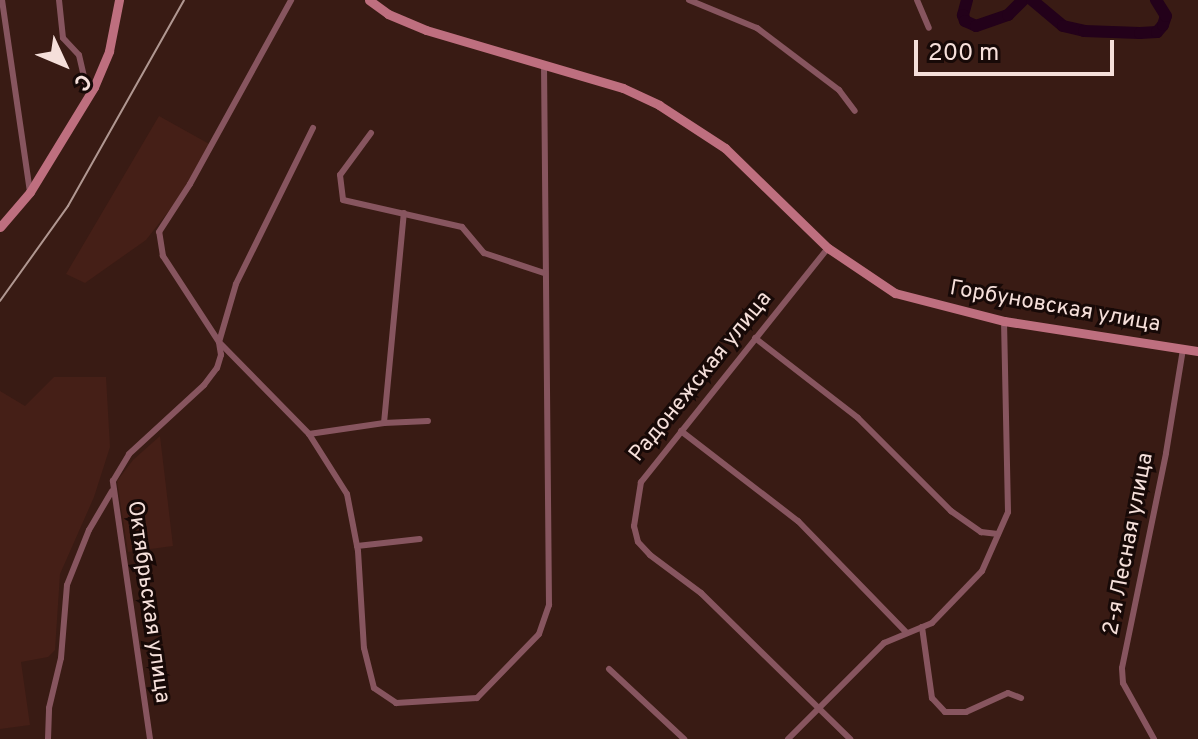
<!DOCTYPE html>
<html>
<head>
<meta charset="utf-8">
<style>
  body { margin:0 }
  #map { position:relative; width:1198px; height:739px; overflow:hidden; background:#391b14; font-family:Overpass,sans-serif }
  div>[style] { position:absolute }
  .built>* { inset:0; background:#451f17 }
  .river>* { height:12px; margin:-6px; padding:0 6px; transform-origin:6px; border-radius:6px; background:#23011a }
  .street>* { height:6px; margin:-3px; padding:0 3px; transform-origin:3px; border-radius:3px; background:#87555f }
  .secondary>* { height:9px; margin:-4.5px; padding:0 4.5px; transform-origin:4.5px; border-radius:4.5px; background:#be6f7f }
  .rail>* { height:2px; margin:-1px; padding:0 1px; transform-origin:1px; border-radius:1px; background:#b09791 }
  span { translate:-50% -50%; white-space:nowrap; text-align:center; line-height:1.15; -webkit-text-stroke:6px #170907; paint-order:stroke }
  .street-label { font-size:22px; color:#f5dfda }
  .north { position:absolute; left:24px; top:24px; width:80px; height:80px; -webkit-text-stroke:6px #170907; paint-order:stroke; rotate:134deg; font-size:22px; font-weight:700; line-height:32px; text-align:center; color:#f5dfda }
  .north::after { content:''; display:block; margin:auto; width:28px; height:36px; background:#f5dfda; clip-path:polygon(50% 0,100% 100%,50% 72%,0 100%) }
  .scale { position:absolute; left:914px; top:40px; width:200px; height:36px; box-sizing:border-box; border:4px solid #f5dfda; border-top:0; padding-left:10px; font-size:24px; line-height:28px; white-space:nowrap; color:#f5dfda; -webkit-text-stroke:6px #170907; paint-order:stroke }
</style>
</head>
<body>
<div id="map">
  <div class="built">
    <div style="clip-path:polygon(159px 116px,211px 145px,190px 184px,146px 240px,85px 283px,66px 274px)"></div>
    <div style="clip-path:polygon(54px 377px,106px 377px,110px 447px,94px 497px,60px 574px,55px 650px,48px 657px,21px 662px,30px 725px,0 729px,0 391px,25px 406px)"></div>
    <div style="clip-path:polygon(160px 436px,173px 546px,128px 552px,117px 481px,133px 460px)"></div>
  </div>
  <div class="river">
    <div style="left:967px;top:0;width:16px;rotate:105deg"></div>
    <div style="left:963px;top:15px;width:6px;rotate:72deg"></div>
    <div style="left:965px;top:21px;width:12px;rotate:24deg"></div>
    <div style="left:976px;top:26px;width:34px;rotate:-19deg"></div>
    <div style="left:1008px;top:15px;width:21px;rotate:-45deg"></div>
    <div style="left:1032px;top:0;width:40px;rotate:40deg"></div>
    <div style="left:1063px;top:26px;width:22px;rotate:13deg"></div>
    <div style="left:1084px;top:31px;width:56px;rotate:2deg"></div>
    <div style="left:1140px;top:33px;width:17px;rotate:-3deg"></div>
    <div style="left:1157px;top:32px;width:9px;rotate:-49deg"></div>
    <div style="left:1163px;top:25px;width:9px;rotate:-72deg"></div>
    <div style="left:1166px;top:16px;width:19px;rotate:-122deg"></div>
  </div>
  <div class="street">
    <div style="left:2px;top:0;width:194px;rotate:81.7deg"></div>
    <div style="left:59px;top:0;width:38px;rotate:84deg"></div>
    <div style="left:63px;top:38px;width:23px;rotate:47deg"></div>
    <div style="left:79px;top:55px;width:28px;rotate:77deg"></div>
    <div style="left:85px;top:82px;width:10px;rotate:29deg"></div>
    <div style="left:689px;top:0;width:74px;rotate:22.4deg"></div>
    <div style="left:757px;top:28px;width:103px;rotate:37.1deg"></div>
    <div style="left:839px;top:90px;width:26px;rotate:53deg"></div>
    <div style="left:917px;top:0;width:30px;rotate:67deg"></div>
    <div style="left:313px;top:128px;width:174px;rotate:116.3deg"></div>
    <div style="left:236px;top:284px;width:60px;rotate:106.3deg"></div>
    <div style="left:219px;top:342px;width:129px;rotate:45.6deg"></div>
    <div style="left:309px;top:434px;width:71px;rotate:57.7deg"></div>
    <div style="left:347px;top:494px;width:58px;rotate:79.1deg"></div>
    <div style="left:358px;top:551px;width:97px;rotate:86.5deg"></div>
    <div style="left:364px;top:648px;width:41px;rotate:76deg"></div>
    <div style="left:374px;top:688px;width:27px;rotate:34deg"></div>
    <div style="left:396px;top:703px;width:81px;rotate:-3.5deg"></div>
    <div style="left:477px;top:698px;width:89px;rotate:-45.9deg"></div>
    <div style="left:539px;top:634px;width:31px;rotate:-71deg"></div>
    <div style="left:549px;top:605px;width:540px;rotate:-90.53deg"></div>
    <div style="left:371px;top:133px;width:52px;rotate:126.4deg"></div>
    <div style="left:340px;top:175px;width:25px;rotate:83deg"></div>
    <div style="left:343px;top:200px;width:122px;rotate:12.8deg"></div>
    <div style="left:462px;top:227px;width:34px;rotate:50deg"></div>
    <div style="left:484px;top:253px;width:63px;rotate:18.4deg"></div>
    <div style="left:828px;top:248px;width:300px;rotate:128.6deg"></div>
    <div style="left:641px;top:482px;width:45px;rotate:99deg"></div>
    <div style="left:634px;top:526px;width:16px;rotate:76deg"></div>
    <div style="left:638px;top:542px;width:18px;rotate:47deg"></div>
    <div style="left:650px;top:555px;width:64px;rotate:36.7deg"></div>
    <div style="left:701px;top:593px;width:209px;rotate:44.4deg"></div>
    <div style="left:755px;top:338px;width:130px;rotate:37.8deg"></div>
    <div style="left:858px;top:418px;width:132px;rotate:45deg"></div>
    <div style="left:951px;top:511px;width:37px;rotate:35deg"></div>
    <div style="left:981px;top:532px;width:17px;rotate:7deg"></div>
    <div style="left:384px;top:423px;width:211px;rotate:-84.6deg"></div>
    <div style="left:681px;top:431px;width:148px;rotate:37.6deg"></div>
    <div style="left:798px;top:521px;width:156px;rotate:45.8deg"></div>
    <div style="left:309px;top:434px;width:76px;rotate:-8.3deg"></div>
    <div style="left:384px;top:423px;width:44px;rotate:-2.6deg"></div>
    <div style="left:357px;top:546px;width:63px;rotate:-6.3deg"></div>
    <div style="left:922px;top:627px;width:72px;rotate:82deg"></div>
    <div style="left:932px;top:698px;width:19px;rotate:47deg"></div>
    <div style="left:945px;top:712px;width:21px"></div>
    <div style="left:966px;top:712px;width:46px;rotate:-24.3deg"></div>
    <div style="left:1008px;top:693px;width:14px;rotate:21deg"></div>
    <div style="left:609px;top:669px;width:103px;rotate:43deg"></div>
    <div style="left:48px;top:739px;width:31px;rotate:-88deg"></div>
    <div style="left:49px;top:708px;width:51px;rotate:-76.5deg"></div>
    <div style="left:61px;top:658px;width:73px;rotate:-85.3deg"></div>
    <div style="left:67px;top:585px;width:59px;rotate:-68.2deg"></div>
    <div style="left:89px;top:530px;width:45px;rotate:-59.5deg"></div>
    <div style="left:150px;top:739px;width:261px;rotate:-98.2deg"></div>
    <div style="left:113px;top:481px;width:31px;rotate:-59deg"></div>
    <div style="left:129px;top:454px;width:102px;rotate:-42.6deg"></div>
    <div style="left:204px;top:385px;width:21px;rotate:-53deg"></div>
    <div style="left:217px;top:368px;width:14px;rotate:-73deg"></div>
    <div style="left:221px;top:355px;width:13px;rotate:-99deg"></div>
    <div style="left:219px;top:342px;width:103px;rotate:-123.1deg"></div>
    <div style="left:163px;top:256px;width:24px;rotate:-99deg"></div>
    <div style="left:159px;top:232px;width:57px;rotate:-57.1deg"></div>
    <div style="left:190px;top:184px;width:210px;rotate:-61.2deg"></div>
    <div style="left:788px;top:739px;width:136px;rotate:-45deg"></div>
    <div style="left:884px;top:643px;width:52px;rotate:-22.6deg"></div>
    <div style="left:932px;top:623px;width:72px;rotate:-46.1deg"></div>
    <div style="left:982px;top:571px;width:64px;rotate:-66.2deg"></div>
    <div style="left:1008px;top:512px;width:191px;rotate:-91.2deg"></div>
    <div style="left:1154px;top:739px;width:64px;rotate:-119deg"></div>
    <div style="left:1123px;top:683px;width:15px;rotate:-94deg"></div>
    <div style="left:1122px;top:668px;width:219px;rotate:-78.4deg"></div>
    <div style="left:1166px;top:453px;width:105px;rotate:-80.7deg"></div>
  </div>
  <div class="secondary">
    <div style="left:369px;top:0;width:24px;rotate:36deg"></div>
    <div style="left:388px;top:14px;width:41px;rotate:22.8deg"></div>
    <div style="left:426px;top:30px;width:205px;rotate:16.4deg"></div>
    <div style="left:623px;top:88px;width:40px;rotate:25deg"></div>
    <div style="left:659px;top:105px;width:79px;rotate:33.1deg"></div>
    <div style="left:725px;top:148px;width:144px;rotate:44.2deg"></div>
    <div style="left:828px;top:248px;width:81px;rotate:33.9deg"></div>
    <div style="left:895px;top:293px;width:113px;rotate:14.4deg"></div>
    <div style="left:1004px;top:321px;width:196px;rotate:8.8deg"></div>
    <div style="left:0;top:227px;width:46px;rotate:-49.4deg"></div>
    <div style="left:30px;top:192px;width:123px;rotate:-58.6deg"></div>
    <div style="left:94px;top:87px;width:39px;rotate:-67deg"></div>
    <div style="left:109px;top:51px;width:52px;rotate:-78.9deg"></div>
  </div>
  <div class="rail">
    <div style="left:0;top:301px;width:117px;rotate:-54.4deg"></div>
    <div style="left:68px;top:206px;width:236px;rotate:-60.6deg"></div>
  </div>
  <div class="street-label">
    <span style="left:1055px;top:307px;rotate:10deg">Горбуновская улица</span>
    <span style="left:701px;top:377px;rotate:-51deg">Радонежская улица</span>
    <span style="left:1129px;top:544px;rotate:-79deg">2-я Лесная улица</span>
    <span style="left:148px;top:602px;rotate:82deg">Октябрьская улица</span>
  </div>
  <div class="north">С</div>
  <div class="scale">200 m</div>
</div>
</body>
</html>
